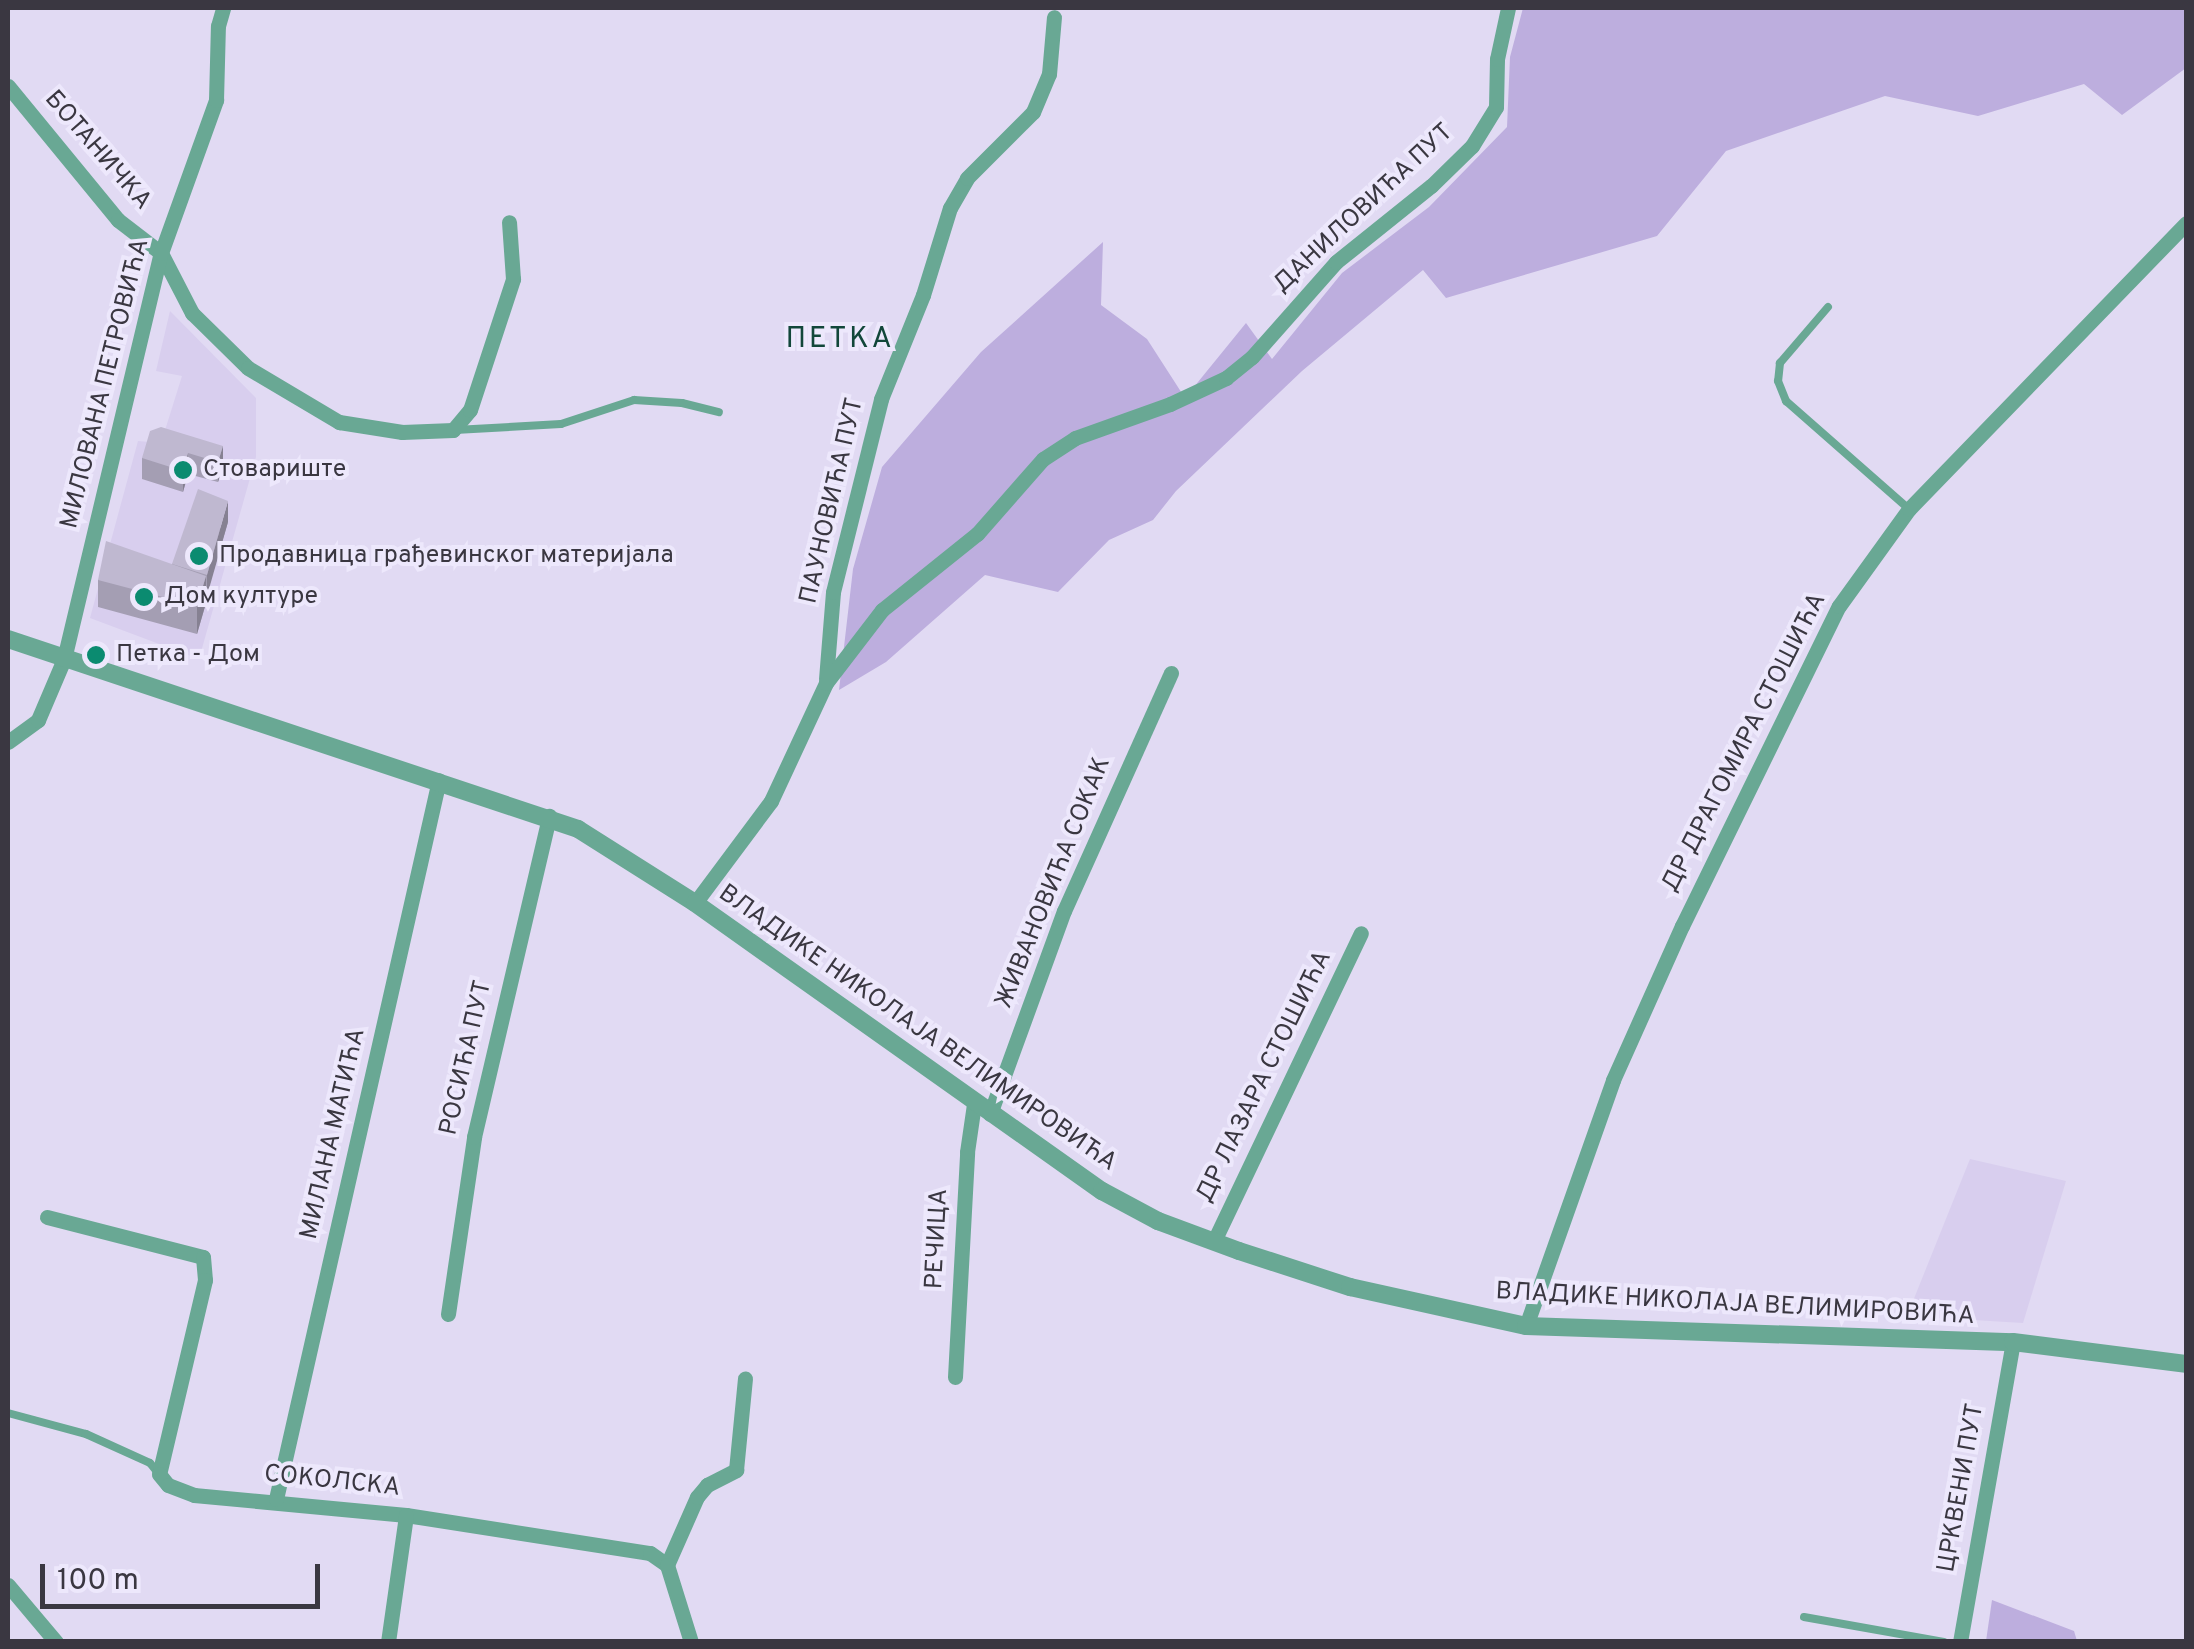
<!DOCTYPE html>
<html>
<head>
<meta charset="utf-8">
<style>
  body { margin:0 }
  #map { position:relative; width:2194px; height:1649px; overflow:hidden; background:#e1daf3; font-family:Overpass,sans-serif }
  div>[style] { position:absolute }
  .built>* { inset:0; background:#d8ceee }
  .green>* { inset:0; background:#bdaede }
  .service>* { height:8px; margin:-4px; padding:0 4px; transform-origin:4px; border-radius:4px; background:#69a894 }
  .minor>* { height:15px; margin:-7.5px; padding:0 7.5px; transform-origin:7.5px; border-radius:7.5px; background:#69a894 }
  .tertiary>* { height:18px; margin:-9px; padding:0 9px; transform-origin:9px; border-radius:9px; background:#69a894 }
  .wall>* { inset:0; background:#a49eb3 }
  .shaded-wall>* { inset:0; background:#868192 }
  .building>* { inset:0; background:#bfb8d0 }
  .dots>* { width:28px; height:28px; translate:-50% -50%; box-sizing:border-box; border:5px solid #ede8fc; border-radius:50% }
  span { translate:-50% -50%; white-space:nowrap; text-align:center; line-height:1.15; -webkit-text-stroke:8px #ede8fc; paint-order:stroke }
  .street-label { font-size:25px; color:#3a3741 }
  .poi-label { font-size:25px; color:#3a3741 }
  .left { translate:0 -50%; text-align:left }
  .quarter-label { font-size:30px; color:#12473a; letter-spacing:2.5px }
  .frame { position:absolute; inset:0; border:10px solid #3a3741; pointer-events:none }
  .scale { position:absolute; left:40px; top:1564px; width:280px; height:45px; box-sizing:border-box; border:5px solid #3a3741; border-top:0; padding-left:12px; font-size:30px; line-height:35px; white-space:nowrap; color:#3a3741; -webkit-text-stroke:8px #ede8fc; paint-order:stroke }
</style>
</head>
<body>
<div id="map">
  <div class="built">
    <div style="clip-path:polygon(170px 311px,256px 398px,256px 457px,199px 659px,90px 618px,138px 441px,161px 443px,182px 376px,156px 371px)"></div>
    <div style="clip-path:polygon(1970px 1159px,2066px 1181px,2023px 1323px,1907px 1316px)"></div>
  </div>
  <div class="green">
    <div style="clip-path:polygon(1523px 8px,2186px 8px,2186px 68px,2122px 115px,2084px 84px,1978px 116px,1885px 96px,1726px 151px,1657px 236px,1446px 298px,1423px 270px,1302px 371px,1176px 491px,1153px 520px,1109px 540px,1058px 592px,985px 575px,886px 662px,839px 690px,853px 569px,882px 467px,981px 352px,1103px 242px,1101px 305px,1147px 339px,1185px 398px,1246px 323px,1272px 359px,1342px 273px,1429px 207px,1507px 127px,1510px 57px)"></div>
    <div style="clip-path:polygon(1992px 1600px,2074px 1631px,2077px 1641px,1986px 1641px)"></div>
  </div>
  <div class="service">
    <div style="left:1828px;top:307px;width:74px;rotate:130.6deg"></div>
    <div style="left:1780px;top:363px;width:18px;rotate:96deg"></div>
    <div style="left:1778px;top:381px;width:22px;rotate:68deg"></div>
    <div style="left:1786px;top:401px;width:164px;rotate:41.3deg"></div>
    <div style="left:455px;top:430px;width:106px;rotate:-3.2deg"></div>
    <div style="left:561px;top:424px;width:77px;rotate:-18.2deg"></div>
    <div style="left:634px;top:400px;width:48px;rotate:3.6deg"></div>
    <div style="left:682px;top:403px;width:38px;rotate:14deg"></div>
    <div style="left:8px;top:1413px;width:81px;rotate:15.1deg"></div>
    <div style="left:86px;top:1434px;width:70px;rotate:24.4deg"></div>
    <div style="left:150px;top:1463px;width:14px;rotate:51deg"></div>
    <div style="left:1804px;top:1617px;width:142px;rotate:10.1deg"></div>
  </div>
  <div class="minor">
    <div style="left:8px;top:86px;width:173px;rotate:50.6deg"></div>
    <div style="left:118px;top:220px;width:54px;rotate:37.5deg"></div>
    <div style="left:161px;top:253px;width:68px;rotate:62.7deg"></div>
    <div style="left:192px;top:313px;width:78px;rotate:44.5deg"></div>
    <div style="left:248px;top:368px;width:106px;rotate:30.7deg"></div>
    <div style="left:339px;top:422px;width:64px;rotate:9deg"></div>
    <div style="left:402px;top:432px;width:51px;rotate:-2.2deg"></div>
    <div style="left:453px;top:430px;width:26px;rotate:-50deg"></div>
    <div style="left:470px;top:410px;width:138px;rotate:-71.8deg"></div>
    <div style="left:513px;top:279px;width:57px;rotate:-94deg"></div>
    <div style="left:826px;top:679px;width:87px;rotate:-85.4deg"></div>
    <div style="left:833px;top:592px;width:199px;rotate:-76deg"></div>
    <div style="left:881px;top:399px;width:112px;rotate:-68deg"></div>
    <div style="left:923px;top:295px;width:91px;rotate:-72.8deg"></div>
    <div style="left:950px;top:208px;width:34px;rotate:-60deg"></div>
    <div style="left:967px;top:178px;width:93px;rotate:-45deg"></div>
    <div style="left:1033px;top:112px;width:41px;rotate:-67.2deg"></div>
    <div style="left:1049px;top:74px;width:57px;rotate:-85deg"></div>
    <div style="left:8px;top:742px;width:37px;rotate:-36deg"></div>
    <div style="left:38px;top:720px;width:66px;rotate:-66.9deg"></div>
    <div style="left:64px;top:659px;width:417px;rotate:-76.6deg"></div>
    <div style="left:161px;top:253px;width:163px;rotate:-70.2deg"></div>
    <div style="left:216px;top:100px;width:74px;rotate:-88.5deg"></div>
    <div style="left:218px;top:26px;width:19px;rotate:-74deg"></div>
    <div style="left:695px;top:903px;width:127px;rotate:-53.3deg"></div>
    <div style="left:771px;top:801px;width:130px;rotate:-65deg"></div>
    <div style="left:826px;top:683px;width:92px;rotate:-52.5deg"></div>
    <div style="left:882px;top:610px;width:122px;rotate:-38.7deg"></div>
    <div style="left:977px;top:534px;width:100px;rotate:-48.7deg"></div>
    <div style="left:1043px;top:459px;width:38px;rotate:-33deg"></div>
    <div style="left:1075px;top:438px;width:101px;rotate:-19.7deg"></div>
    <div style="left:1170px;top:404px;width:62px;rotate:-24.9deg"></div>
    <div style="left:1226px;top:378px;width:33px;rotate:-39deg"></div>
    <div style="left:1252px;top:357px;width:127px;rotate:-48.5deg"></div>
    <div style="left:1336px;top:262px;width:122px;rotate:-38.7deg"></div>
    <div style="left:1431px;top:186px;width:57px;rotate:-44.3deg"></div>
    <div style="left:1472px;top:146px;width:46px;rotate:-58.4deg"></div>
    <div style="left:1496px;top:107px;width:48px;rotate:-88.8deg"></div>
    <div style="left:1497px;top:59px;width:52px;rotate:-77.8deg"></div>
    <div style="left:990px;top:1114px;width:216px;rotate:-70deg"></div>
    <div style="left:1064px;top:911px;width:261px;rotate:-65.8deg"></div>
    <div style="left:47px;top:1217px;width:161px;rotate:14.4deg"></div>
    <div style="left:203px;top:1257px;width:23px;rotate:85deg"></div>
    <div style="left:205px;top:1280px;width:199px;rotate:103.3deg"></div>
    <div style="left:159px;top:1474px;width:14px;rotate:51deg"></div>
    <div style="left:168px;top:1485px;width:28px;rotate:21deg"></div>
    <div style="left:194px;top:1495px;width:213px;rotate:5.4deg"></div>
    <div style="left:406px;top:1515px;width:247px;rotate:8.9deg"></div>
    <div style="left:650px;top:1553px;width:21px;rotate:35deg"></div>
    <div style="left:667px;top:1565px;width:74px;rotate:-66.2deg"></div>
    <div style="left:697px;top:1497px;width:16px;rotate:-50deg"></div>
    <div style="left:707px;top:1485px;width:33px;rotate:-27deg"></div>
    <div style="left:736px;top:1470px;width:92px;rotate:-84.4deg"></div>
    <div style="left:1214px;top:1241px;width:341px;rotate:-64.5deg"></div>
    <div style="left:448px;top:1314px;width:179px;rotate:-81.6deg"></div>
    <div style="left:474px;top:1137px;width:330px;rotate:-76.8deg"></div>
    <div style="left:1526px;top:1326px;width:261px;rotate:-70.5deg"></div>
    <div style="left:1613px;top:1080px;width:169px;rotate:-65.9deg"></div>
    <div style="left:1682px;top:926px;width:356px;rotate:-63.9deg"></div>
    <div style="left:1839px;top:606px;width:120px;rotate:-54.2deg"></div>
    <div style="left:1909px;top:509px;width:398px;rotate:-45.9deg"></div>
    <div style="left:955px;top:1377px;width:225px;rotate:-86.9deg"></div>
    <div style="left:967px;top:1152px;width:49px;rotate:-81.7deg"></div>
    <div style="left:276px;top:1499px;width:737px;rotate:-77.23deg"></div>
    <div style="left:667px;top:1565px;width:81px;rotate:72.7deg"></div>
    <div style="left:8px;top:1585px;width:75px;rotate:49.9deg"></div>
    <div style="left:388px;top:1642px;width:128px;rotate:-81.9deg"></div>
    <div style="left:1960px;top:1642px;width:305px;rotate:-80deg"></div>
  </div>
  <div class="tertiary">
    <div style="left:8px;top:639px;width:601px;rotate:18.43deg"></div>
    <div style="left:578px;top:829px;width:138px;rotate:32.3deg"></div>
    <div style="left:695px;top:903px;width:499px;rotate:35.3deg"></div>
    <div style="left:1102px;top:1191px;width:64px;rotate:28.2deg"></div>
    <div style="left:1158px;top:1221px;width:86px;rotate:20.3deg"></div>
    <div style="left:1239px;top:1251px;width:117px;rotate:18deg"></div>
    <div style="left:1350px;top:1287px;width:180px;rotate:12.5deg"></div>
    <div style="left:1526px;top:1326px;width:487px;rotate:1.9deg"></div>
    <div style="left:2013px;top:1342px;width:174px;rotate:7.2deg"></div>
  </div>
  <div class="wall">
    <div style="clip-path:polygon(223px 446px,223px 467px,218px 482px,188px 474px,183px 492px,142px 479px,142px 458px)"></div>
    <div style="clip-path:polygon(228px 522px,206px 596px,206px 603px,197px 634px,98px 607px,98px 580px,172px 564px)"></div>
  </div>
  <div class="shaded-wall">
    <div style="clip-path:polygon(223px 446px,223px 467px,218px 482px,218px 462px)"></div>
    <div style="clip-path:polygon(188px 453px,188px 474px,183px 492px,183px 471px)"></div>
    <div style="clip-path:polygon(228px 501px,228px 522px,207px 596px,207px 575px)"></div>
    <div style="clip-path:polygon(206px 576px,206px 603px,197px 634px,197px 606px)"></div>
  </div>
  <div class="building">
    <div style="clip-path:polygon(161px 427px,223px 446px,218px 462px,188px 453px,183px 471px,142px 458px,150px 431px)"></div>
    <div style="clip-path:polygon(198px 489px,228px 501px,207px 575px,172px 564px)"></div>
    <div style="clip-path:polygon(106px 541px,206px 576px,197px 606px,98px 580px)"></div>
  </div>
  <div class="dots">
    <div style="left:183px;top:470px;background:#0b8b70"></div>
    <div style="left:199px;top:556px;background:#0b8b70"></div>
    <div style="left:144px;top:597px;background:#0b8b70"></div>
    <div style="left:96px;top:655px;background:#0b8b70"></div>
  </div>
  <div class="street-label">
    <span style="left:97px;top:151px;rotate:49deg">БОТАНИЧКА</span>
    <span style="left:1364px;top:209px;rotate:-43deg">ДАНИЛОВИЋА ПУТ</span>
    <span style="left:106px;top:384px;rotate:-76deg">МИЛОВАНА ПЕТРОВИЋА</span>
    <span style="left:833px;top:501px;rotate:-77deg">ПАУНОВИЋА ПУТ</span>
    <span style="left:1745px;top:743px;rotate:-63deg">ДР ДРАГОМИРА СТОШИЋА</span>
    <span style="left:1054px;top:883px;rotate:-68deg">ЖИВАНОВИЋА СОКАК</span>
    <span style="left:917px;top:1029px;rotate:35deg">ВЛАДИКЕ НИКОЛАЈА ВЕЛИМИРОВИЋА</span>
    <span style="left:467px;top:1058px;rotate:-77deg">РОСИЋА ПУТ</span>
    <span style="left:1265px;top:1077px;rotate:-64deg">ДР ЛАЗАРА СТОШИЋА</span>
    <span style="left:334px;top:1134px;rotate:-77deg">МИЛАНА МАТИЋА</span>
    <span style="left:938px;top:1239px;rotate:-87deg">РЕЧИЦА</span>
    <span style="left:1735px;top:1305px;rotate:3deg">ВЛАДИКЕ НИКОЛАЈА ВЕЛИМИРОВИЋА</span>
    <span style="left:332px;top:1482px;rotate:6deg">СОКОЛСКА</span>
    <span style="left:1962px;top:1488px;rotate:-80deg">ЦРКВЕНИ ПУТ</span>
  </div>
  <div class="poi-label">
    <span class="left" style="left:203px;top:470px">Стовариште</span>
    <span class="left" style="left:219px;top:556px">Продавница грађевинског материјала</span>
    <span class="left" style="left:164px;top:597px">Дом културе</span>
    <span class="left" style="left:116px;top:655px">Петка - Дом</span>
  </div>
  <div class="quarter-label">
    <span style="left:840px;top:340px">ПЕТКА</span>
  </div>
  <div class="frame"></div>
  <div class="scale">100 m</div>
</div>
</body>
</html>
